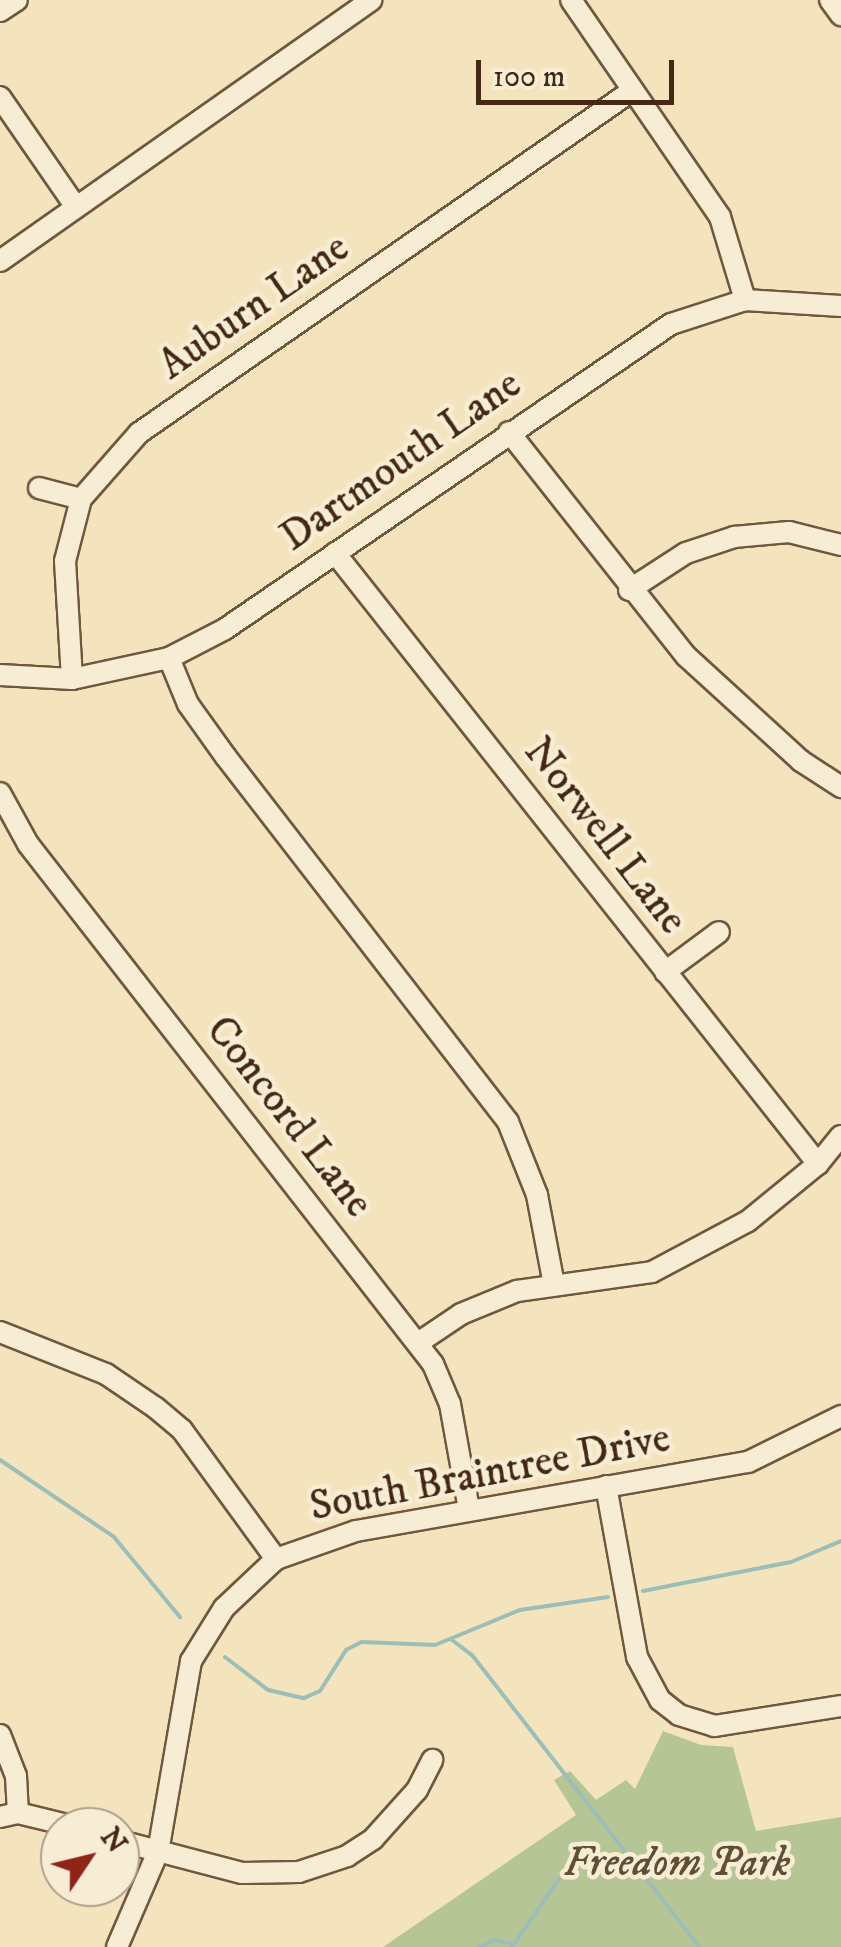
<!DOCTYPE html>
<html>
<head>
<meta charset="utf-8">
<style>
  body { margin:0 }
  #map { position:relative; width:841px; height:1947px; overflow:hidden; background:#f3e4be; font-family:"IM FELL DW Pica",serif }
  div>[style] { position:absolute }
  .green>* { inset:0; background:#b6c595 }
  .stream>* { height:4px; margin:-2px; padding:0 2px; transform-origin:2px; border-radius:2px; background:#9dbeb7 }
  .roads { filter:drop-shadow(2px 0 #70573e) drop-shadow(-2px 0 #70573e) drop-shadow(0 2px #70573e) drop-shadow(0 -2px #70573e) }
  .minor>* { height:20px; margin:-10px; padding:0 10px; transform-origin:10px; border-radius:10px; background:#f7edd5 }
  span { translate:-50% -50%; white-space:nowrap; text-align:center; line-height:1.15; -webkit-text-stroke:9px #f7edd5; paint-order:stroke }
  .street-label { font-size:42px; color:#442814 }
  .park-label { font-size:42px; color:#604f34; font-style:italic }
  .north { position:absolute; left:40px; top:1807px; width:100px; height:100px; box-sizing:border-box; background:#f7edd5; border:2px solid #af9e88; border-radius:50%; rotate:55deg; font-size:28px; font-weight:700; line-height:40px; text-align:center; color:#442814 }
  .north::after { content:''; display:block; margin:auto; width:35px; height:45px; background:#8f2418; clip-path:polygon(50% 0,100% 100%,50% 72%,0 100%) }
  .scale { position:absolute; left:476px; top:60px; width:198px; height:45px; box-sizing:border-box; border:5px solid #442814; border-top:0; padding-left:12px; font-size:30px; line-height:35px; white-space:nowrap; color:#442814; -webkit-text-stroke:8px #f7edd5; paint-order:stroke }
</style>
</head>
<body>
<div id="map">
  <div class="green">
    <div style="clip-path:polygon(663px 1731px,701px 1745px,733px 1747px,756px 1831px,841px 1817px,841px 1947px,383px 1947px,576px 1815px,554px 1780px,570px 1771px,596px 1800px,626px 1780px,635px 1789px)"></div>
  </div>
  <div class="stream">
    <div style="left:0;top:1460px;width:138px;rotate:34deg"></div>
    <div style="left:114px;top:1537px;width:104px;rotate:50.5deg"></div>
    <div style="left:643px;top:1591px;width:151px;rotate:-11.1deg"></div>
    <div style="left:791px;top:1562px;width:54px;rotate:-22.8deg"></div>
    <div style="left:452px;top:1640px;width:25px;rotate:37deg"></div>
    <div style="left:472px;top:1655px;width:370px;rotate:52.1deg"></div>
    <div style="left:225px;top:1657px;width:54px;rotate:37.5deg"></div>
    <div style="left:268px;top:1690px;width:37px;rotate:13deg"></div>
    <div style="left:304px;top:1698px;width:17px;rotate:-24deg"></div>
    <div style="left:320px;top:1691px;width:49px;rotate:-57.6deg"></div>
    <div style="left:346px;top:1650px;width:18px;rotate:-27deg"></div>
    <div style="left:362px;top:1642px;width:73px;rotate:2.4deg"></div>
    <div style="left:435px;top:1645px;width:92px;rotate:-22.4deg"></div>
    <div style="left:520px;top:1610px;width:89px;rotate:-8.4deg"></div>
    <div style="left:479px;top:1947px;width:17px;rotate:-24deg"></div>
    <div style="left:495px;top:1940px;width:17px;rotate:13deg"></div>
    <div style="left:512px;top:1947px;width:86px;rotate:-55.4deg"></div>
  </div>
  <div class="roads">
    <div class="minor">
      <div style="left:571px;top:0;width:263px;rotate:55.5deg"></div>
      <div style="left:720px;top:217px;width:87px;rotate:73.2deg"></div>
      <div style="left:830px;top:0;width:19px;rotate:54deg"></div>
      <div style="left:0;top:11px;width:20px;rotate:-33deg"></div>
      <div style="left:0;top:97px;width:134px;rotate:55.4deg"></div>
      <div style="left:0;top:261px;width:454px;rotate:-35.1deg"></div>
      <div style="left:509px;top:432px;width:285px;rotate:51.7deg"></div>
      <div style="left:686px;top:656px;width:156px;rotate:42.4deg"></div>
      <div style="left:801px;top:761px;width:48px;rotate:33deg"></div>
      <div style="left:39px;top:488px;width:43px;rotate:14.7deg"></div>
      <div style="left:335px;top:553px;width:779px;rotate:51.67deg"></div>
      <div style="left:629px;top:590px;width:68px;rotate:-33deg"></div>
      <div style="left:686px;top:553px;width:51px;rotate:-18.4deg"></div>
      <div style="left:734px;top:537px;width:55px;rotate:-5.2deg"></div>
      <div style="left:789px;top:532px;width:54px;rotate:14deg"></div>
      <div style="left:169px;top:658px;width:50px;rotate:67.6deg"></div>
      <div style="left:188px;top:704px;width:65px;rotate:54.4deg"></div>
      <div style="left:226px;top:757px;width:461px;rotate:52.3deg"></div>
      <div style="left:508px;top:1122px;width:79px;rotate:68.3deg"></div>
      <div style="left:537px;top:1195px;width:92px;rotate:79.3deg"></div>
      <div style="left:0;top:675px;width:72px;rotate:3.2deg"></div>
      <div style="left:72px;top:679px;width:99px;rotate:-12.2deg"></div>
      <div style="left:169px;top:658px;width:63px;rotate:-27.4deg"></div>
      <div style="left:225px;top:629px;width:540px;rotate:-34.37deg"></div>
      <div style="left:671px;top:324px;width:78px;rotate:-18deg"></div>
      <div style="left:745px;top:300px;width:96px;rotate:3.6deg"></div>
      <div style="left:72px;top:679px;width:118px;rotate:-93.4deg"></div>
      <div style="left:65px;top:561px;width:64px;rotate:-75.5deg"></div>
      <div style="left:81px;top:499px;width:88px;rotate:-48.7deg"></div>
      <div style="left:139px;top:433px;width:601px;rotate:-34.77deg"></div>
      <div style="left:0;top:793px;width:58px;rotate:61.2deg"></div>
      <div style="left:28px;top:844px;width:659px;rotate:52.09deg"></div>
      <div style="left:433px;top:1364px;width:43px;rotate:67deg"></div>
      <div style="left:450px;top:1404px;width:108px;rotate:79.8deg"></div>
      <div style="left:665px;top:972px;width:67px;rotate:-36.5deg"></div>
      <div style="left:0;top:1332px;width:114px;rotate:21.6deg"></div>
      <div style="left:106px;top:1374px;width:60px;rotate:34.2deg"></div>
      <div style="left:156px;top:1408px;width:34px;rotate:40deg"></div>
      <div style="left:182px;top:1430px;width:160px;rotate:53.9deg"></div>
      <div style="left:418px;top:1343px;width:52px;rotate:-34deg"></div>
      <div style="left:461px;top:1314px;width:61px;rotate:-22.3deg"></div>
      <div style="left:517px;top:1291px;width:136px;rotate:-8deg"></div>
      <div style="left:652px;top:1272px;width:109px;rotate:-28deg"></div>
      <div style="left:748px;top:1221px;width:90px;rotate:-39.2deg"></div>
      <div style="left:818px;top:1164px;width:36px;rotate:-51deg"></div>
      <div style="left:606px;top:1486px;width:174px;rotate:79.7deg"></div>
      <div style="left:637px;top:1657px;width:49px;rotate:61.9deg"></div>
      <div style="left:660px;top:1700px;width:24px;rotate:38deg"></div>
      <div style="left:679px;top:1715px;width:37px;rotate:17deg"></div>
      <div style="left:714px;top:1726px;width:129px;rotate:-8.9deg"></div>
      <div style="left:0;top:1735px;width:44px;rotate:68.7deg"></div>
      <div style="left:16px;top:1776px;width:37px;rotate:87deg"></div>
      <div style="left:0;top:1817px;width:18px;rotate:-13deg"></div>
      <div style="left:18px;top:1813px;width:60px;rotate:13.6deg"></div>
      <div style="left:120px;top:1841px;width:126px;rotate:14.7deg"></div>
      <div style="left:242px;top:1873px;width:57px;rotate:-1deg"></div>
      <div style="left:299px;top:1872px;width:51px;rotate:-18.4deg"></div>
      <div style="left:347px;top:1856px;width:31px;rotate:-33deg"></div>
      <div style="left:373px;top:1839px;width:66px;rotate:-48.1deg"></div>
      <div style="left:417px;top:1790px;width:34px;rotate:-63deg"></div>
      <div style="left:117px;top:1947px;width:103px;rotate:-66.7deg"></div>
      <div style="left:158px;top:1852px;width:194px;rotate:-80.2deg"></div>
      <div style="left:191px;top:1661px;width:62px;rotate:-58.1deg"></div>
      <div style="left:224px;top:1608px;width:71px;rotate:-43.3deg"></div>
      <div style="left:276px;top:1559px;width:85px;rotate:-19.3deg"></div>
      <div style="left:356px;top:1531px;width:398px;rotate:-10deg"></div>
      <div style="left:748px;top:1462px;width:104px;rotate:-26.3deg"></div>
    </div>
  </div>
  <div class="street-label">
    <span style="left:254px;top:307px;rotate:-35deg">Auburn Lane</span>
    <span style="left:401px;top:461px;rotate:-35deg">Dartmouth Lane</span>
    <span style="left:605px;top:836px;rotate:52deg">Norwell Lane</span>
    <span style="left:289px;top:1117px;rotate:52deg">Concord Lane</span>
    <span style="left:490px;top:1473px;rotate:-11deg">South Braintree Drive</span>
  </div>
  <div class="park-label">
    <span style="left:677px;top:1863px">Freedom Park</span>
  </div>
  <div class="north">N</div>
  <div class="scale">100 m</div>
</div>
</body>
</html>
